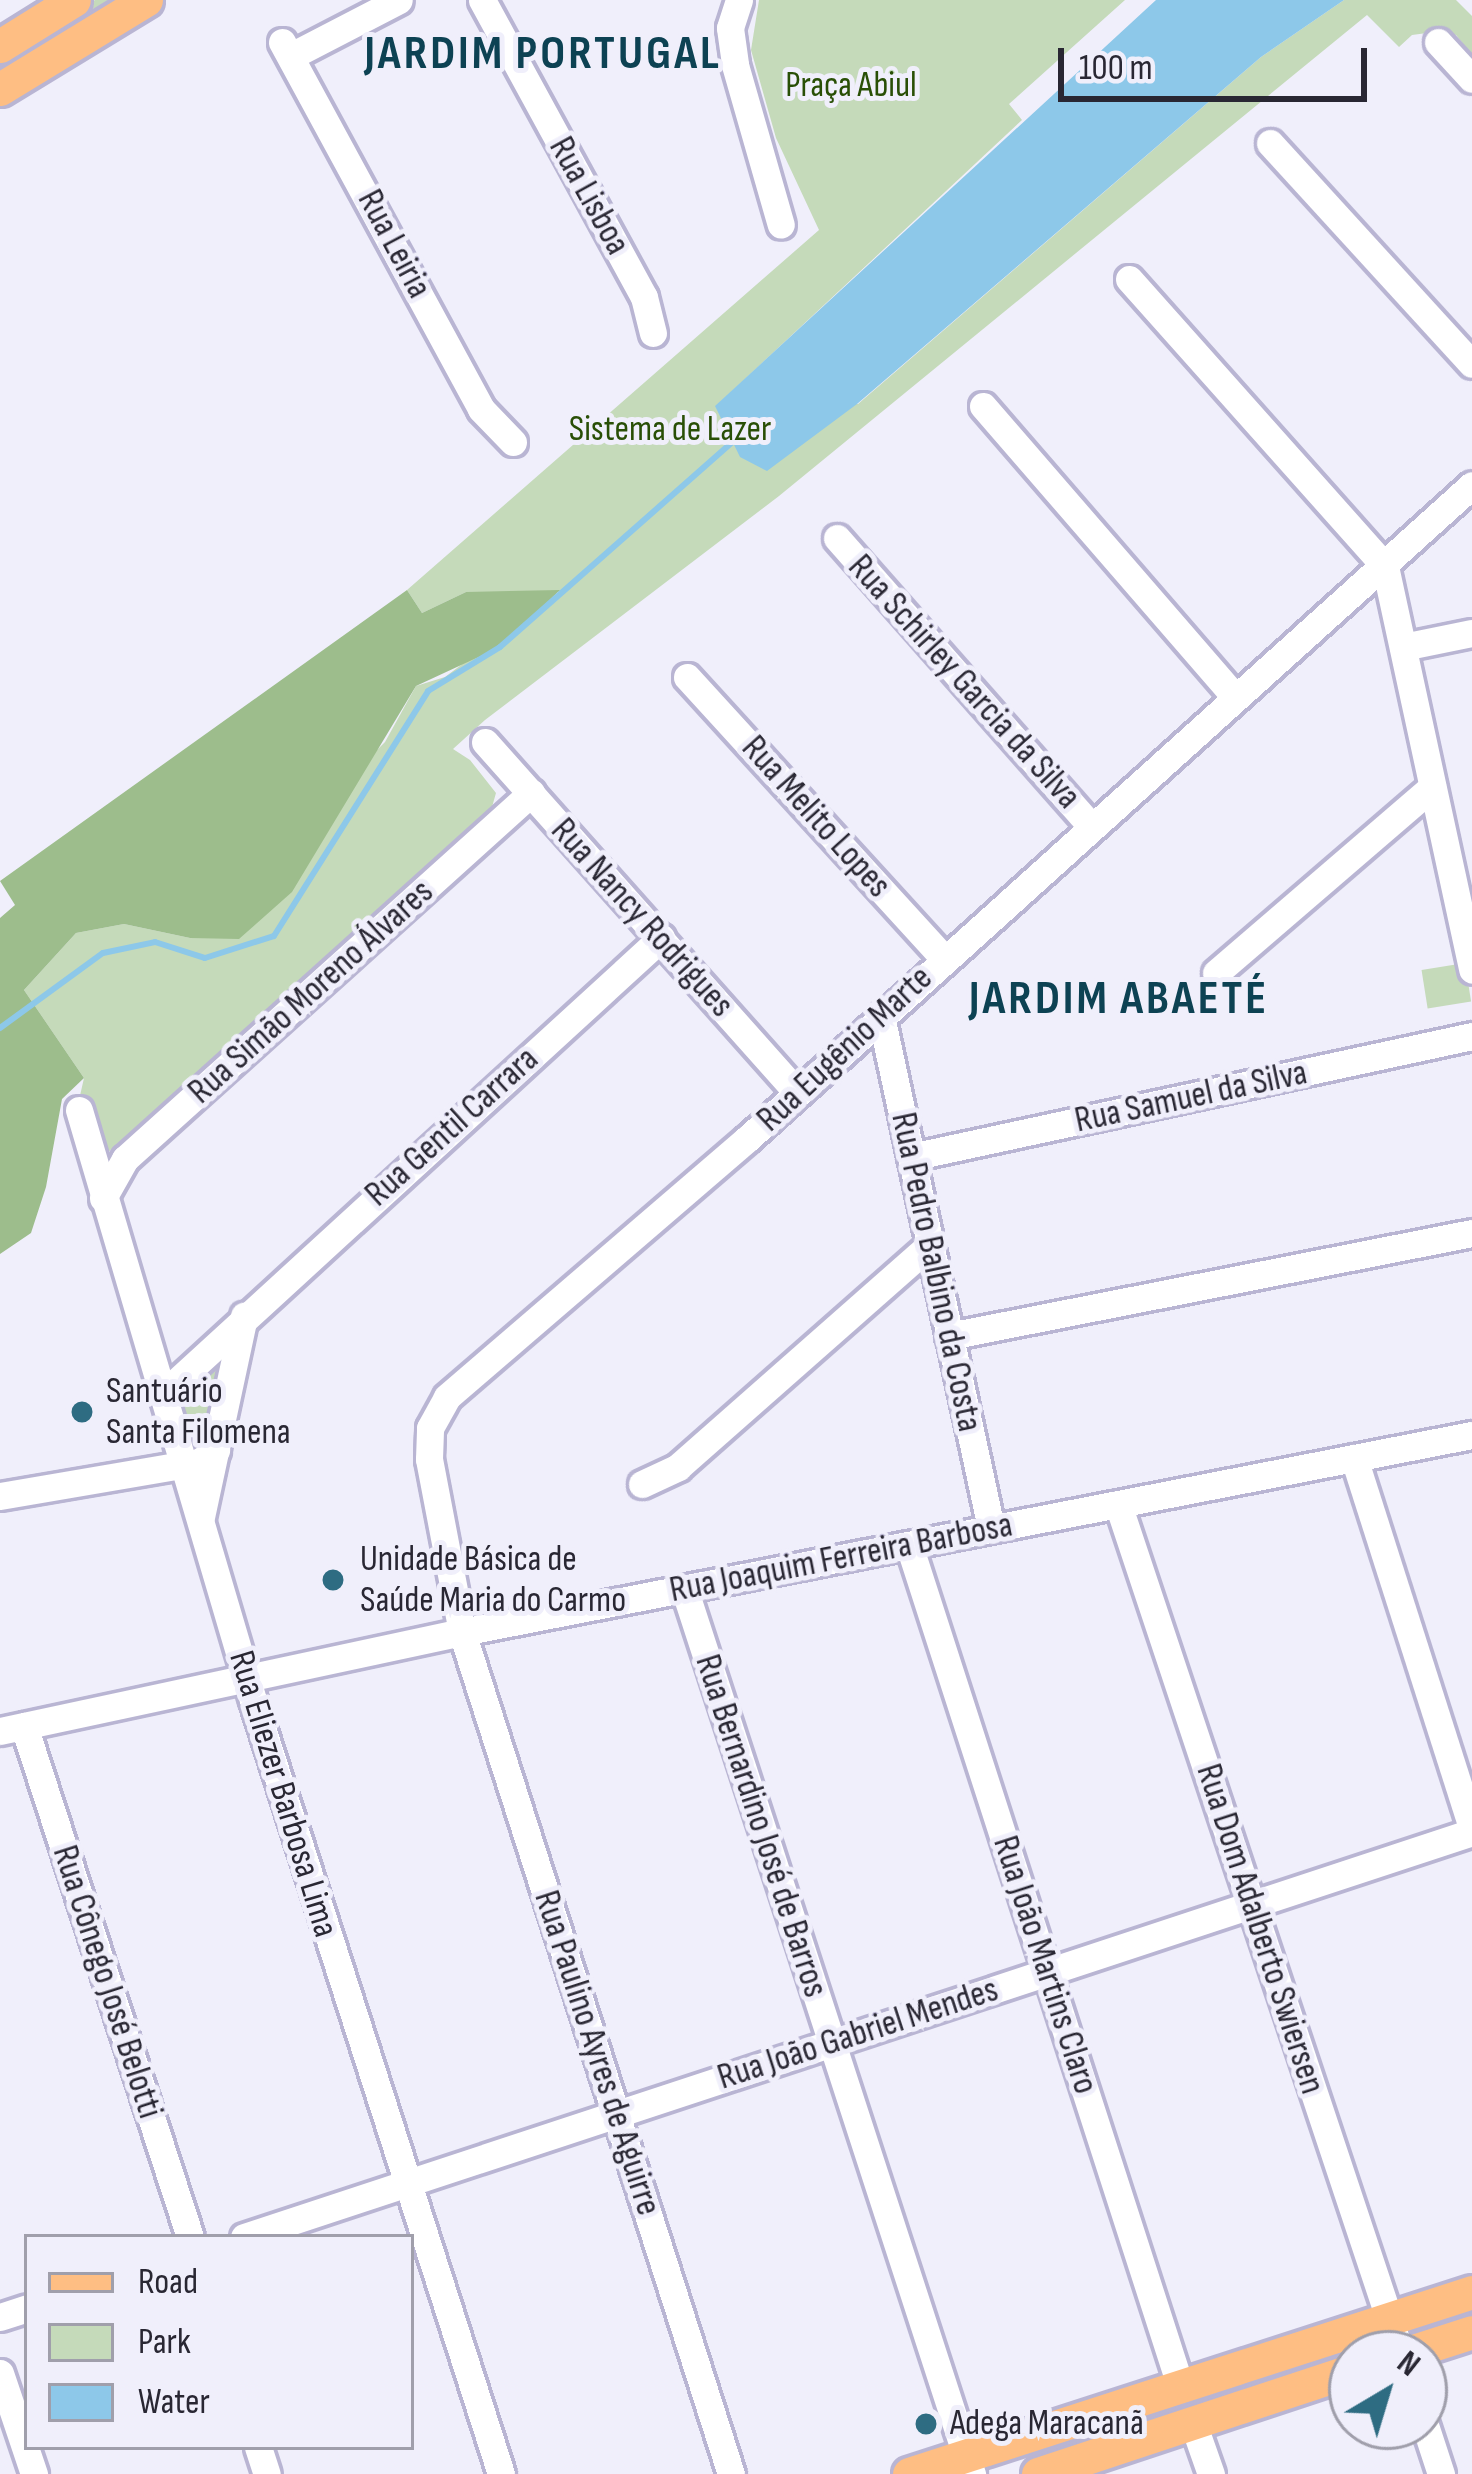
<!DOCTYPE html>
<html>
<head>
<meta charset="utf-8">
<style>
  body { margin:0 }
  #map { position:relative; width:1472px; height:2474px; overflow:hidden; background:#f0effb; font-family:"Sofia Sans Condensed",sans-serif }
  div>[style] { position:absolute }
  .green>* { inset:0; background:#c5daba; transform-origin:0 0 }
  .forest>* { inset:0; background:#9dbd8c }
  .water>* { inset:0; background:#8dc8e9 }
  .stream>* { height:6px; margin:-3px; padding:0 3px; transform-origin:3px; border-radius:3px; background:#8dc8e9 }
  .roads { filter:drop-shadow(3px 0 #b9b5d3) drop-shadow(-3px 0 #b9b5d3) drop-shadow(0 3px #b9b5d3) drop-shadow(0 -3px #b9b5d3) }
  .minor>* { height:27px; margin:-13.5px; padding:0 13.5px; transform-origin:13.5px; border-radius:13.5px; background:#fff }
  .major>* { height:33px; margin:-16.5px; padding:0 16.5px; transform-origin:16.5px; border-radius:16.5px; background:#febe83 }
  .dots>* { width:33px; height:33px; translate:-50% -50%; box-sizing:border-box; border:6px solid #f0effb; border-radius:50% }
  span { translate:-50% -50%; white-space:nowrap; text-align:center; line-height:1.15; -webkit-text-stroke:10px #f0effb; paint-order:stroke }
  .park-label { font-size:36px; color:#294f06 }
  .street-label { font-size:36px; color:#292733 }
  .poi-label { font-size:36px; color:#292733 }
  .left { translate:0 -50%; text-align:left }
  .district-label { font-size:48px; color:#0d4253; font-weight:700; letter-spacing:3px }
  .legend { position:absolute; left:24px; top:2234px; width:390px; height:216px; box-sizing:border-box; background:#f0effb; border:3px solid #a09fab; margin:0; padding:15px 21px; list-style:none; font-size:36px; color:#292733 }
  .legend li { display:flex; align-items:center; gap:24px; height:60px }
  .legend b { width:60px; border:3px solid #a09fab }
  .north { position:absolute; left:1328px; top:2330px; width:120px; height:120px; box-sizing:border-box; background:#f0effb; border:3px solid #a09fab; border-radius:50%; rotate:38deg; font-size:33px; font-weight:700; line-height:48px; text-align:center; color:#292733 }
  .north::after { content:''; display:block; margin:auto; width:42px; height:54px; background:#2e6c82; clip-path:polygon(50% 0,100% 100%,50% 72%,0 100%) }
  .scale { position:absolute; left:1058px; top:48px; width:309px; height:54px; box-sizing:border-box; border:6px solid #292733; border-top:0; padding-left:15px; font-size:36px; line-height:42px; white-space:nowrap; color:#292733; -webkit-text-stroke:9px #f0effb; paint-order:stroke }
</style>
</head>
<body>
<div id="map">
  <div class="green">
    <div style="clip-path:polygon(95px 0,117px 0,0 71px,0 56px)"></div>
    <div style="clip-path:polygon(759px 0,1125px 0,1009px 104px,1022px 120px,716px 406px,858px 404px,1261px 57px,1344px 0,1456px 0,1472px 16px,1472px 55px,1456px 35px,1442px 31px,1412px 35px,1399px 47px,1367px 15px,779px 496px,485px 720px,453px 749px,470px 760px,496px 793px,490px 814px,106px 1154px,79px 1100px,84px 1078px,24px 990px,76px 933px,124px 924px,190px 938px,385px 742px,416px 686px,445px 677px,559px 592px,466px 592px,422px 613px,407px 590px,819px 230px,776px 138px,751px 50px)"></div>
    <div style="left:1465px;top:963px;width:39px;height:44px;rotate:81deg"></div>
    <div style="clip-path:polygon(214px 1368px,220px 1372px,201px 1452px,190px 1442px,181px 1401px,188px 1383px)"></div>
  </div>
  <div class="forest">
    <div style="clip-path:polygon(407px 590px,422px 613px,466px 592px,560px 590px,500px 647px,416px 686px,292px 892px,239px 939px,190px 938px,124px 924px,76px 933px,24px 990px,84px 1078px,62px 1099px,46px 1187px,31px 1233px,0 1254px,0 918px,15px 905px,0 881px)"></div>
  </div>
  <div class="water">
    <div style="clip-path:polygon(1156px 0,1344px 0,1261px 57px,857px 404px,767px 471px,740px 457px,715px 406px)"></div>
  </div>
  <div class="stream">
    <div style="left:0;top:1028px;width:127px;rotate:-36.1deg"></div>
    <div style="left:103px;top:953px;width:53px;rotate:-11.9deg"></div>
    <div style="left:155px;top:942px;width:52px;rotate:17.7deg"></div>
    <div style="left:205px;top:958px;width:72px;rotate:-17.7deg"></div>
    <div style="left:274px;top:936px;width:289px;rotate:-57.8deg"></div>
    <div style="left:428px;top:691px;width:84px;rotate:-31.4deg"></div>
    <div style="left:500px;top:647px;width:317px;rotate:-41.4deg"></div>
  </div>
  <div class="roads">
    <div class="minor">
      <div style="left:482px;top:0;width:338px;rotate:61.4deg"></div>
      <div style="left:644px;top:297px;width:37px;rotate:76deg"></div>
      <div style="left:739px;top:0;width:29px;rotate:108deg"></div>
      <div style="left:730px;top:28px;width:37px;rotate:82deg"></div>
      <div style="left:735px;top:65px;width:166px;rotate:74deg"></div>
      <div style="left:282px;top:42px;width:417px;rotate:61.5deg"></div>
      <div style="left:481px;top:409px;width:46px;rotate:45.9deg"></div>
      <div style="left:1438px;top:42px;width:50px;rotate:47.4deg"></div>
      <div style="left:293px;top:55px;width:119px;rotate:-27.4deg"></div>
      <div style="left:1270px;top:143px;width:299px;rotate:47.6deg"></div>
      <div style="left:1129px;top:279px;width:385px;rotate:48.3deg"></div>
      <div style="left:1385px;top:566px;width:413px;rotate:77.8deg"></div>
      <div style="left:983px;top:406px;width:385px;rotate:49.1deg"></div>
      <div style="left:837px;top:538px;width:385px;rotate:48.6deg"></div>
      <div style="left:1403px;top:647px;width:70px;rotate:-11.5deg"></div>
      <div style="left:687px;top:677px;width:381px;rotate:47.6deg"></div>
      <div style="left:485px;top:742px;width:470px;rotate:48.3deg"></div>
      <div style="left:1216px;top:973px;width:285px;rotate:-40.7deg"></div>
      <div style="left:881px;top:1016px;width:524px;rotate:77.87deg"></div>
      <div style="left:79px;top:1110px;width:615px;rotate:73.57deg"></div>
      <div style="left:253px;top:1700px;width:813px;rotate:72.23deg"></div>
      <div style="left:911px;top:1157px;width:574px;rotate:-12.17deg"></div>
      <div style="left:103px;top:1198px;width:45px;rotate:-60.6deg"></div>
      <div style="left:125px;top:1159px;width:547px;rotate:-42.03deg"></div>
      <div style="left:949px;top:1336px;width:533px;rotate:-11.14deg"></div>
      <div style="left:162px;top:1395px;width:677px;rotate:-42.48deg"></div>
      <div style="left:1354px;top:1458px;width:388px;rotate:72.3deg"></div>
      <div style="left:642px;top:1484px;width:40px;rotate:-25deg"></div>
      <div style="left:678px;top:1467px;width:336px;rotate:-41.4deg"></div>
      <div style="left:0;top:1496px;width:202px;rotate:-9.7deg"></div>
      <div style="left:199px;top:1462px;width:21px;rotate:-35deg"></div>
      <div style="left:1118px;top:1504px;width:896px;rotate:71.59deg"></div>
      <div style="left:201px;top:1517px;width:206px;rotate:-77.9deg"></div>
      <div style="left:909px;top:1545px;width:883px;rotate:72.12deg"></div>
      <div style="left:684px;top:1588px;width:932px;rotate:71.99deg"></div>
      <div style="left:24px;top:1726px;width:537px;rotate:72deg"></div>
      <div style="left:0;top:1731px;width:472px;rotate:-12.1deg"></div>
      <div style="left:462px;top:1632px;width:1029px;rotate:-11.04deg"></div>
      <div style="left:244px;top:2237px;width:1293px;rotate:-18.25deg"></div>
      <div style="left:0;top:2317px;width:28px;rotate:-18deg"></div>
      <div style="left:0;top:2373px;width:107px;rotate:71.4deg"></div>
      <div style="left:1424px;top:2422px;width:55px;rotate:71.9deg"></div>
      <div style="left:1193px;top:2423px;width:54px;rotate:70.6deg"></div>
      <div style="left:258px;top:2447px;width:28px;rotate:72deg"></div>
      <div style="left:731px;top:2474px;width:884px;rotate:-107.72deg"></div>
      <div style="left:462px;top:1632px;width:176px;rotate:-100.8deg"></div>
      <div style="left:429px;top:1459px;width:31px;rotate:-88deg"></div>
      <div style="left:430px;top:1428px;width:35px;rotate:-61deg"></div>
      <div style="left:447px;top:1397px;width:396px;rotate:-40.7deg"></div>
      <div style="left:747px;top:1139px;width:976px;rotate:-42.05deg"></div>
    </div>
    <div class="major">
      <div style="left:0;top:46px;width:87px;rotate:-31.9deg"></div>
      <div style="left:0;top:89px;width:171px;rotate:-31.4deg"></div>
      <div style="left:1404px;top:2354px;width:71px;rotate:-17.9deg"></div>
      <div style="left:909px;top:2474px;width:592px;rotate:-17.91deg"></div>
      <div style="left:1038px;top:2474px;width:331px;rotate:-18.3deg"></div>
    </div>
  </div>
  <div class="dots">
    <div style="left:82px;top:1412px;background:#2e6c82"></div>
    <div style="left:333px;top:1580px;background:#2e6c82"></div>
    <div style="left:926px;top:2424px;background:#2e6c82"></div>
  </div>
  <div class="park-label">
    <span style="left:851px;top:86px">Praça Abiul</span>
    <span style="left:670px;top:430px">Sistema de Lazer</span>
  </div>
  <div class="street-label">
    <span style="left:589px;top:196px;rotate:61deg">Rua Lisboa</span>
    <span style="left:394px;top:244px;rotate:62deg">Rua Leiria</span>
    <span style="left:964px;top:682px;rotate:48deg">Rua Schirley Garcia da Silva</span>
    <span style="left:816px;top:817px;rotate:48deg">Rua Melito Lopes</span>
    <span style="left:642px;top:918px;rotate:48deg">Rua Nancy Rodrigues</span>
    <span style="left:311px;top:992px;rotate:-42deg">Rua Simão Moreno Álvares</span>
    <span style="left:845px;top:1049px;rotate:-43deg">Rua Eugênio Marte</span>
    <span style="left:1191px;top:1097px;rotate:-12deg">Rua Samuel da Silva</span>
    <span style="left:452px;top:1127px;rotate:-42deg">Rua Gentil Carrara</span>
    <span style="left:936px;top:1272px;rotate:78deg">Rua Pedro Balbino da Costa</span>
    <span style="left:841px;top:1558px;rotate:-11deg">Rua Joaquim Ferreira Barbosa</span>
    <span style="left:283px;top:1794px;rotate:73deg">Rua Eliezer Barbosa Lima</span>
    <span style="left:761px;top:1826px;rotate:72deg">Rua Bernardino José de Barros</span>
    <span style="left:1260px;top:1929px;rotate:72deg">Rua Dom Adalberto Swiersen</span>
    <span style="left:1045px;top:1965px;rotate:72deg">Rua João Martins Claro</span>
    <span style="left:107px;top:1982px;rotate:72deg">Rua Cônego José Belotti</span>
    <span style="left:858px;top:2034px;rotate:-18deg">Rua João Gabriel Mendes</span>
    <span style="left:597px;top:2053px;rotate:72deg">Rua Paulino Ayres de Aguirre</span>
  </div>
  <div class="poi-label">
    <span class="left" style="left:106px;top:1412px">Santuário<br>Santa Filomena</span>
    <span class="left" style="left:360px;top:1580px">Unidade Básica de<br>Saúde Maria do Carmo</span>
    <span class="left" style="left:950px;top:2424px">Adega Maracanã</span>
  </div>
  <div class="district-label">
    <span style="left:543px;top:54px">JARDIM PORTUGAL</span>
    <span style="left:1119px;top:999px">JARDIM ABAETÉ</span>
  </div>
  <ul class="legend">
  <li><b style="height:15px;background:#febe83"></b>Road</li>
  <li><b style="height:33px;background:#c5daba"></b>Park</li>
  <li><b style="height:33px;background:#8dc8e9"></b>Water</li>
  </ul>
  <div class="north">N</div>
  <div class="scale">100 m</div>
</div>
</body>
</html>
